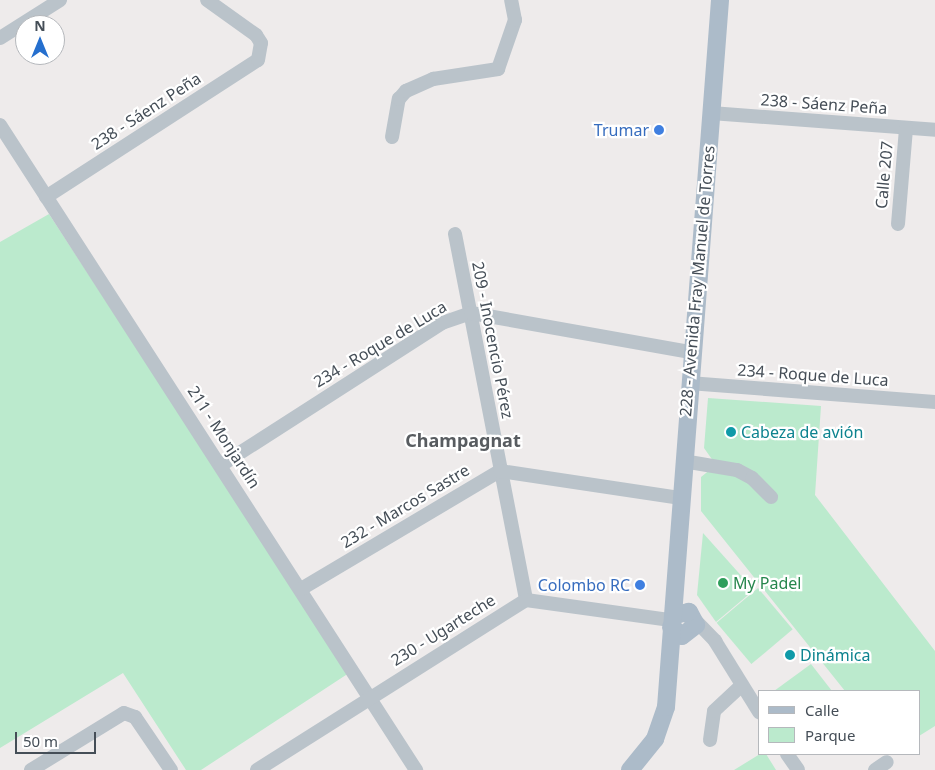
<!DOCTYPE html>
<html>
<head>
<meta charset="utf-8">
<style>
  body { margin:0 }
  #map { position:relative; width:935px; height:770px; overflow:hidden; background:#eeebeb; font-family:"Noto Sans",sans-serif }
  div>[style] { position:absolute }
  .green>* { inset:0; background:#bbeacd; transform-origin:0 0 }
  .minor>* { height:14px; margin:-7px; padding:0 7px; transform-origin:7px; border-radius:7px; background:#bac3ca }
  .major>* { height:18px; margin:-9px; padding:0 9px; transform-origin:9px; border-radius:9px; background:#acbbc9 }
  .dots>* { width:14px; height:14px; translate:-50% -50%; box-sizing:border-box; border:2px solid #fff; border-radius:50% }
  span { translate:-50% -50%; white-space:nowrap; text-align:center; line-height:1.15; -webkit-text-stroke:4.5px #fff; paint-order:stroke }
  .street-label { font-size:16px; color:#454e57 }
  .shop-label { font-size:16px; color:#366cbe }
  .right { translate:-100% -50%; text-align:right }
  .culture-label { font-size:16px; color:#0d838f }
  .left { translate:0 -50%; text-align:left }
  .leisure-label { font-size:16px; color:#27864d }
  .neighbourhood-label { font-size:18px; color:#585c60; font-weight:700 }
  .legend { position:absolute; left:758px; top:690px; width:162px; height:65px; box-sizing:border-box; background:#fff; border:1px solid #b5b8bc; margin:0; padding:6px 9px; list-style:none; font-size:15px; color:#454e57 }
  .legend li { display:flex; align-items:center; gap:10px; height:25px }
  .legend b { width:25px; border:1px solid #b5b8bc }
  .north { position:absolute; left:15px; top:15px; width:50px; height:50px; box-sizing:border-box; background:#fff; border:1px solid #b5b8bc; border-radius:50%; rotate:0deg; font-size:14px; font-weight:700; line-height:20px; text-align:center; color:#454e57 }
  .north::after { content:''; display:block; margin:auto; width:18px; height:22px; background:#256fce; clip-path:polygon(50% 0,100% 100%,50% 72%,0 100%) }
  .scale { position:absolute; left:15px; top:732px; width:81px; height:22px; box-sizing:border-box; border:2px solid #454e57; border-top:0; padding-left:6px; font-size:15px; line-height:18px; white-space:nowrap; color:#454e57; -webkit-text-stroke:4px #fff; paint-order:stroke }
</style>
</head>
<body>
<div id="map">
  <div class="green">
    <div style="clip-path:polygon(49px 214px,349px 673px,201px 770px,186px 770px,123px 673px,0 748px,0 242px)"></div>
    <div style="clip-path:polygon(708px 398px,821px 406px,815px 495px,935px 651px,935px 726px,919px 736px,919px 691px,845px 691px,701px 511px,701px 477px,716px 465px,704px 448px)"></div>
    <div style="clip-path:polygon(703px 533px,754px 590px,716px 622px,697px 595px)"></div>
    <div style="left:758px;top:588px;width:54px;height:54px;rotate:50deg"></div>
    <div style="clip-path:polygon(811px 664px,832px 691px,774px 691px)"></div>
    <div style="clip-path:polygon(760px 754px,766px 754px,776px 770px,734px 770px)"></div>
  </div>
  <div class="minor">
    <div style="left:0;top:38px;width:71px;rotate:-32.3deg"></div>
    <div style="left:711px;top:113px;width:225px;rotate:4.3deg"></div>
    <div style="left:0;top:125px;width:768px;rotate:57.18deg"></div>
    <div style="left:392px;top:137px;width:39px;rotate:-80deg"></div>
    <div style="left:399px;top:99px;width:11px;rotate:-49deg"></div>
    <div style="left:406px;top:91px;width:30px;rotate:-24deg"></div>
    <div style="left:433px;top:79px;width:66px;rotate:-8.7deg"></div>
    <div style="left:498px;top:69px;width:52px;rotate:-70.9deg"></div>
    <div style="left:515px;top:20px;width:20px;rotate:-101deg"></div>
    <div style="left:46px;top:197px;width:252px;rotate:-32.9deg"></div>
    <div style="left:258px;top:60px;width:17px;rotate:-80deg"></div>
    <div style="left:261px;top:43px;width:9px;rotate:-122deg"></div>
    <div style="left:256px;top:35px;width:60px;rotate:-144.5deg"></div>
    <div style="left:898px;top:224px;width:96px;rotate:-85.2deg"></div>
    <div style="left:455px;top:234px;width:373px;rotate:79deg"></div>
    <div style="left:689px;top:383px;width:247px;rotate:4.4deg"></div>
    <div style="left:683px;top:461px;width:55px;rotate:9.5deg"></div>
    <div style="left:737px;top:470px;width:17px;rotate:28deg"></div>
    <div style="left:752px;top:478px;width:27px;rotate:45deg"></div>
    <div style="left:221px;top:465px;width:263px;rotate:-32.7deg"></div>
    <div style="left:442px;top:323px;width:31px;rotate:-19deg"></div>
    <div style="left:471px;top:313px;width:223px;rotate:10.1deg"></div>
    <div style="left:301px;top:589px;width:231px;rotate:-30.7deg"></div>
    <div style="left:500px;top:471px;width:183px;rotate:8.5deg"></div>
    <div style="left:696px;top:621px;width:28px;rotate:46deg"></div>
    <div style="left:715px;top:641px;width:84px;rotate:58.2deg"></div>
    <div style="left:710px;top:740px;width:29px;rotate:-82deg"></div>
    <div style="left:714px;top:711px;width:37px;rotate:-43deg"></div>
    <div style="left:787px;top:754px;width:19px;rotate:55deg"></div>
    <div style="left:31px;top:770px;width:109px;rotate:-31.5deg"></div>
    <div style="left:124px;top:713px;width:12px;rotate:20deg"></div>
    <div style="left:135px;top:717px;width:64px;rotate:55.8deg"></div>
    <div style="left:257px;top:770px;width:318px;rotate:-32.3deg"></div>
    <div style="left:526px;top:600px;width:146px;rotate:7.9deg"></div>
    <div style="left:875px;top:770px;width:14px;rotate:-34deg"></div>
  </div>
  <div class="major">
    <div style="left:671px;top:627px;width:14px;rotate:39deg"></div>
    <div style="left:682px;top:636px;width:18px;rotate:-38deg"></div>
    <div style="left:696px;top:625px;width:15px;rotate:-118deg"></div>
    <div style="left:689px;top:612px;width:16px;rotate:169deg"></div>
    <div style="left:630px;top:770px;width:40px;rotate:-51deg"></div>
    <div style="left:655px;top:739px;width:34px;rotate:-71deg"></div>
    <div style="left:666px;top:707px;width:709px;rotate:-85.63deg"></div>
  </div>
  <div class="dots">
    <div style="left:659px;top:130px;background:#3f7fe0"></div>
    <div style="left:731px;top:432px;background:#0f9aa8"></div>
    <div style="left:723px;top:583px;background:#2e9e5b"></div>
    <div style="left:640px;top:585px;background:#3f7fe0"></div>
    <div style="left:790px;top:655px;background:#0f9aa8"></div>
  </div>
  <div class="street-label">
    <span style="left:824px;top:104px;rotate:4deg">238 - Sáenz Peña</span>
    <span style="left:146px;top:111px;rotate:-33deg">238 - Sáenz Peña</span>
    <span style="left:884px;top:175px;rotate:-85deg">Calle 207</span>
    <span style="left:697px;top:281px;rotate:-85deg">228 - Avenida Fray Manuel de Torres</span>
    <span style="left:493px;top:340px;rotate:79deg">209 - Inocencio Pérez</span>
    <span style="left:380px;top:344px;rotate:-31deg">234 - Roque de Luca</span>
    <span style="left:813px;top:375px;rotate:4deg">234 - Roque de Luca</span>
    <span style="left:224px;top:437px;rotate:57deg">211 - Monjardín</span>
    <span style="left:405px;top:506px;rotate:-31deg">232 - Marcos Sastre</span>
    <span style="left:443px;top:630px;rotate:-32deg">230 - Ugarteche</span>
  </div>
  <div class="shop-label">
    <span class="right" style="left:649px;top:130px">Trumar</span>
    <span class="right" style="left:630px;top:585px">Colombo RC</span>
  </div>
  <div class="culture-label">
    <span class="left" style="left:741px;top:432px">Cabeza de avión</span>
    <span class="left" style="left:800px;top:655px">Dinámica</span>
  </div>
  <div class="leisure-label">
    <span class="left" style="left:733px;top:583px">My Padel</span>
  </div>
  <div class="neighbourhood-label">
    <span style="left:463px;top:440px">Champagnat</span>
  </div>
  <ul class="legend">
  <li><b style="height:6px;background:#acbbc9"></b>Calle</li>
  <li><b style="height:14px;background:#bbeacd"></b>Parque</li>
  </ul>
  <div class="north">N</div>
  <div class="scale">50 m</div>
</div>
</body>
</html>
